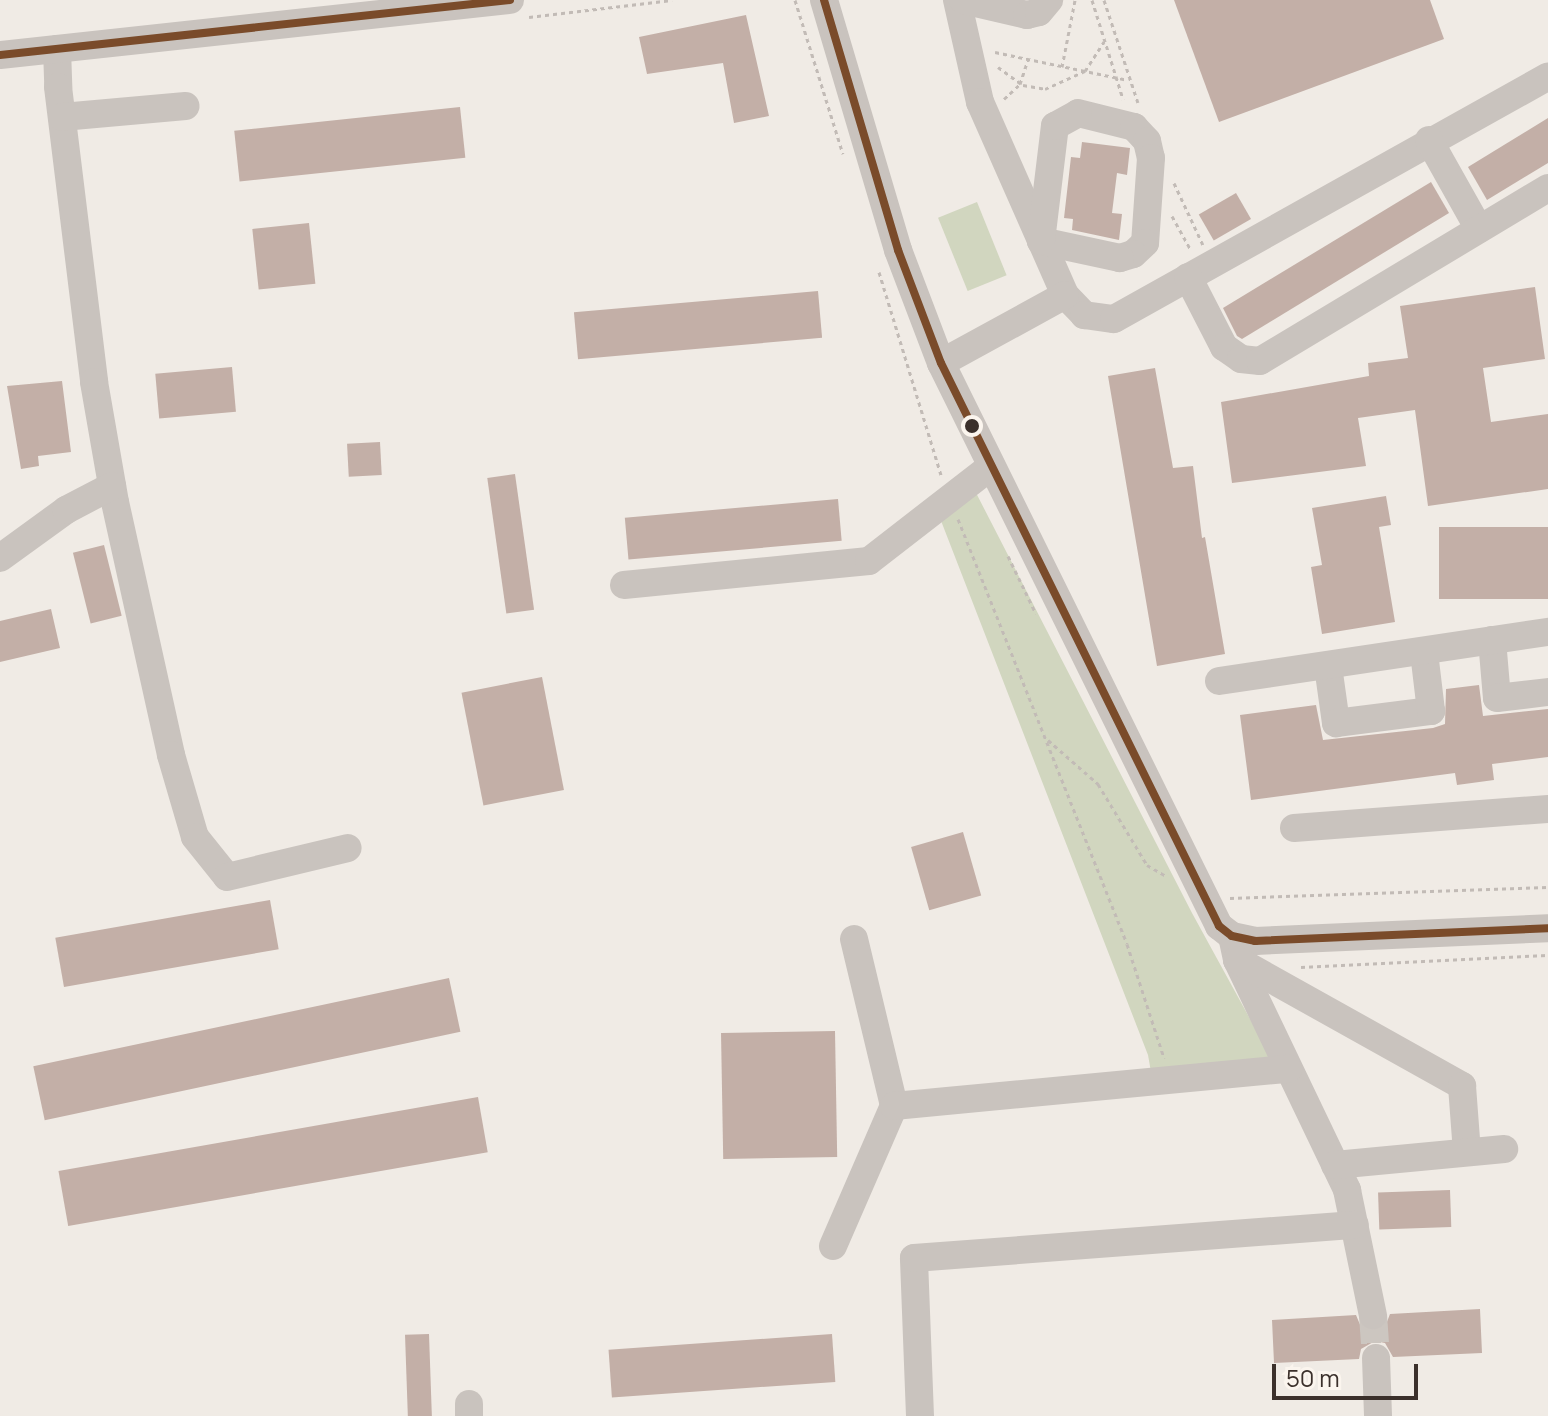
<!DOCTYPE html>
<html>
<head>
<meta charset="utf-8">
<style>
  body { margin:0 }
  #map { position:relative; width:1548px; height:1416px; overflow:hidden; background:#f0ebe5; font-family:Manrope,sans-serif }
  div>[style] { position:absolute }
  .green>* { inset:0; background:#d1d6bf; transform-origin:0 0 }
  .building>* { inset:0; background:#c3afa7; transform-origin:0 0 }
  .minor-tunnel>* { height:28px; margin-top:-14px; transform-origin:0; background:repeating-linear-gradient(90deg,#ccc6c0 0 28px,transparent 0 42px) }
  .path>* { height:3px; margin-top:-1.5px; transform-origin:0; background:repeating-linear-gradient(90deg,#c2bbb6 0 4px,transparent 0 8px) }
  .minor>* { height:28px; margin:-14px; padding:0 14px; transform-origin:14px; border-radius:14px; background:#c9c3be }
  .bus-1>* { height:8px; margin:-4px; padding:0 4px; transform-origin:4px; border-radius:4px; background:#7a4b2a }
  .dots>* { width:22px; height:22px; translate:-50% -50%; box-sizing:border-box; border:4px solid #fbf5ee; border-radius:50% }
  span { translate:-50% -50%; white-space:nowrap; text-align:center; line-height:1.15; -webkit-text-stroke:8px #fbf5ee; paint-order:stroke }
  .scale { position:absolute; left:1272px; top:1364px; width:146px; height:36px; box-sizing:border-box; border:4px solid #3b302b; border-top:0; padding-left:10px; font-size:24px; line-height:28px; white-space:nowrap; color:#3b302b; -webkit-text-stroke:6px #fbf5ee; paint-order:stroke }
</style>
</head>
<body>
<div id="map">
  <div class="green">
    <div style="left:977px;top:202px;width:79px;height:42px;rotate:68deg"></div>
    <div style="clip-path:polygon(973px 487px,1192px 913px,1272px 1059px,1151px 1072px,1148px 1055px,938px 513px)"></div>
  </div>
  <div class="building">
    <div style="clip-path:polygon(1174px 0,1430px 0,1444px 39px,1219px 122px)"></div>
    <div style="clip-path:polygon(746px 15px,769px 116px,734px 123px,723px 63px,647px 74px,639px 37px)"></div>
    <div style="left:460px;top:107px;width:51px;height:227px;rotate:84deg"></div>
    <div style="clip-path:polygon(1548px 118px,1548px 163px,1487px 200px,1468px 167px)"></div>
    <div style="clip-path:polygon(1082px 142px,1130px 148px,1127px 175px,1117px 173px,1112px 213px,1122px 214px,1119px 240px,1072px 230px,1073px 219px,1064px 218px,1071px 157px,1080px 158px)"></div>
    <div style="clip-path:polygon(1431px 182px,1449px 213px,1242px 339px,1237px 336px,1223px 308px)"></div>
    <div style="left:1236px;top:193px;width:30px;height:43px;rotate:60deg"></div>
    <div style="left:309px;top:223px;width:61px;height:57px;rotate:84deg"></div>
    <div style="clip-path:polygon(1535px 287px,1545px 359px,1483px 368px,1491px 422px,1548px 414px,1548px 489px,1428px 506px,1415px 410px,1358px 418px,1366px 466px,1232px 483px,1221px 402px,1369px 376px,1368px 363px,1408px 358px,1400px 306px)"></div>
    <div style="left:818px;top:291px;width:47px;height:245px;rotate:85deg"></div>
    <div style="left:232px;top:367px;width:45px;height:77px;rotate:85deg"></div>
    <div style="clip-path:polygon(1155px 368px,1173px 468px,1193px 466px,1202px 538px,1205px 537px,1225px 654px,1157px 666px,1108px 376px)"></div>
    <div style="clip-path:polygon(62px 381px,71px 452px,38px 456px,39px 466px,21px 469px,7px 386px)"></div>
    <div style="left:380px;top:442px;width:33px;height:33px;rotate:87deg"></div>
    <div style="left:515px;top:474px;width:137px;height:28px;rotate:82deg"></div>
    <div style="clip-path:polygon(1386px 496px,1391px 525px,1379px 527px,1395px 622px,1322px 634px,1311px 567px,1322px 565px,1312px 508px)"></div>
    <div style="left:838px;top:499px;width:42px;height:214px;rotate:85deg"></div>
    <div style="left:1548px;top:527px;width:72px;height:109px;rotate:90deg"></div>
    <div style="left:104px;top:545px;width:73px;height:32px;rotate:76deg"></div>
    <div style="clip-path:polygon(51px 609px,60px 648px,0 662px,0 621px)"></div>
    <div style="left:542px;top:677px;width:115px;height:82px;rotate:79deg"></div>
    <div style="clip-path:polygon(1479px 685px,1483px 716px,1548px 709px,1548px 757px,1492px 764px,1494px 780px,1457px 785px,1455px 773px,1251px 800px,1240px 715px,1316px 705px,1323px 740px,1433px 728px,1445px 724px,1446px 689px)"></div>
    <div style="left:963px;top:832px;width:66px;height:54px;rotate:74deg"></div>
    <div style="left:270px;top:900px;width:50px;height:218px;rotate:80deg"></div>
    <div style="left:449px;top:978px;width:55px;height:425px;rotate:78deg"></div>
    <div style="left:835px;top:1031px;width:126px;height:114px;rotate:89deg"></div>
    <div style="left:478px;top:1097px;width:56px;height:426px;rotate:80deg"></div>
    <div style="left:1450px;top:1190px;width:37px;height:72px;rotate:88deg"></div>
    <div style="clip-path:polygon(1480px 1309px,1482px 1353px,1393px 1357px,1385px 1343px,1375px 1341px,1361px 1349px,1359px 1359px,1274px 1363px,1272px 1320px,1356px 1315px,1361px 1327px,1376px 1332px,1385px 1327px,1390px 1314px)"></div>
    <div style="left:429px;top:1334px;width:82px;height:24px;rotate:88deg"></div>
    <div style="left:832px;top:1334px;width:48px;height:224px;rotate:86deg"></div>
  </div>
  <div class="minor-tunnel">
    <div style="left:1373px;top:1315px;width:43px;rotate:86deg"></div>
  </div>
  <div class="path">
    <div style="left:795px;top:0;width:161px;rotate:72.7deg"></div>
    <div style="left:1092px;top:0;width:104px;rotate:72.6deg"></div>
    <div style="left:1104px;top:0;width:108px;rotate:71.7deg"></div>
    <div style="left:529px;top:17px;width:144px;rotate:-6.8deg"></div>
    <div style="left:995px;top:52px;width:136px;rotate:11.9deg"></div>
    <div style="left:998px;top:67px;width:31px;rotate:36deg"></div>
    <div style="left:1023px;top:85px;width:22px;rotate:10deg"></div>
    <div style="left:1045px;top:89px;width:44px;rotate:-24.2deg"></div>
    <div style="left:1085px;top:71px;width:35px;rotate:-57deg"></div>
    <div style="left:1062px;top:67px;width:68px;rotate:-79deg"></div>
    <div style="left:1004px;top:99px;width:22px;rotate:-43deg"></div>
    <div style="left:1020px;top:84px;width:25px;rotate:-72deg"></div>
    <div style="left:1174px;top:183px;width:68px;rotate:64.9deg"></div>
    <div style="left:1172px;top:216px;width:37px;rotate:61deg"></div>
    <div style="left:879px;top:272px;width:212px;rotate:73deg"></div>
    <div style="left:958px;top:519px;width:457px;rotate:68.3deg"></div>
    <div style="left:1127px;top:944px;width:120px;rotate:72deg"></div>
    <div style="left:1008px;top:556px;width:64px;rotate:64.2deg"></div>
    <div style="left:1048px;top:740px;width:67px;rotate:41.3deg"></div>
    <div style="left:1098px;top:784px;width:95px;rotate:58.8deg"></div>
    <div style="left:1147px;top:865px;width:22px;rotate:30deg"></div>
    <div style="left:1230px;top:898px;width:318px;rotate:-2deg"></div>
    <div style="left:1301px;top:967px;width:247px;rotate:-2.8deg"></div>
  </div>
  <div class="minor">
    <div style="left:824px;top:0;width:261px;rotate:73.5deg"></div>
    <div style="left:898px;top:250px;width:121px;rotate:69.2deg"></div>
    <div style="left:941px;top:363px;width:628px;rotate:63.72deg"></div>
    <div style="left:1219px;top:926px;width:16px;rotate:38deg"></div>
    <div style="left:1232px;top:936px;width:24px;rotate:12deg"></div>
    <div style="left:1255px;top:941px;width:293px;rotate:-2.5deg"></div>
    <div style="left:957px;top:0;width:105px;rotate:77.3deg"></div>
    <div style="left:980px;top:102px;width:211px;rotate:66.2deg"></div>
    <div style="left:1065px;top:295px;width:28px;rotate:46deg"></div>
    <div style="left:1084px;top:315px;width:30px;rotate:8deg"></div>
    <div style="left:1114px;top:319px;width:497px;rotate:-29.2deg"></div>
    <div style="left:963px;top:0;width:66px;rotate:13.2deg"></div>
    <div style="left:1027px;top:15px;width:12px;rotate:-14deg"></div>
    <div style="left:1039px;top:12px;width:16px;rotate:-50deg"></div>
    <div style="left:57px;top:49px;width:38px;rotate:88deg"></div>
    <div style="left:58px;top:87px;width:297px;rotate:83deg"></div>
    <div style="left:94px;top:382px;width:122px;rotate:80.1deg"></div>
    <div style="left:115px;top:502px;width:259px;rotate:77.5deg"></div>
    <div style="left:171px;top:755px;width:85px;rotate:73.7deg"></div>
    <div style="left:195px;top:837px;width:51px;rotate:51.3deg"></div>
    <div style="left:227px;top:877px;width:124px;rotate:-13.5deg"></div>
    <div style="left:0;top:55px;width:513px;rotate:-6.16deg"></div>
    <div style="left:1078px;top:113px;width:58px;rotate:14deg"></div>
    <div style="left:1134px;top:127px;width:19px;rotate:47deg"></div>
    <div style="left:1147px;top:141px;width:17px;rotate:77deg"></div>
    <div style="left:1151px;top:158px;width:85px;rotate:94deg"></div>
    <div style="left:1145px;top:243px;width:16px;rotate:137deg"></div>
    <div style="left:1133px;top:254px;width:14px;rotate:163deg"></div>
    <div style="left:1120px;top:258px;width:81px;rotate:-167.9deg"></div>
    <div style="left:1041px;top:241px;width:116px;rotate:-83.1deg"></div>
    <div style="left:1055px;top:126px;width:26px;rotate:-29deg"></div>
    <div style="left:62px;top:117px;width:124px;rotate:-5.1deg"></div>
    <div style="left:1429px;top:140px;width:102px;rotate:60.7deg"></div>
    <div style="left:1188px;top:277px;width:79px;rotate:62.8deg"></div>
    <div style="left:1224px;top:347px;width:21px;rotate:35deg"></div>
    <div style="left:1241px;top:359px;width:19px;rotate:6deg"></div>
    <div style="left:1260px;top:361px;width:336px;rotate:-31deg"></div>
    <div style="left:941px;top:363px;width:141px;rotate:-28.7deg"></div>
    <div style="left:0;top:558px;width:82px;rotate:-36deg"></div>
    <div style="left:66px;top:510px;width:52px;rotate:-27.6deg"></div>
    <div style="left:624px;top:585px;width:246px;rotate:-5.6deg"></div>
    <div style="left:869px;top:561px;width:153px;rotate:-37.8deg"></div>
    <div style="left:1492px;top:640px;width:58px;rotate:85.1deg"></div>
    <div style="left:1497px;top:698px;width:51px;rotate:-6.7deg"></div>
    <div style="left:1328px;top:666px;width:58px;rotate:82deg"></div>
    <div style="left:1336px;top:723px;width:96px;rotate:-7.2deg"></div>
    <div style="left:1431px;top:711px;width:59px;rotate:-96.8deg"></div>
    <div style="left:1219px;top:681px;width:333px;rotate:-8.5deg"></div>
    <div style="left:1294px;top:828px;width:255px;rotate:-4.3deg"></div>
    <div style="left:1232px;top:936px;width:25px;rotate:78deg"></div>
    <div style="left:1237px;top:960px;width:255px;rotate:64.4deg"></div>
    <div style="left:1347px;top:1190px;width:128px;rotate:78.3deg"></div>
    <div style="left:854px;top:939px;width:172px;rotate:76.5deg"></div>
    <div style="left:1237px;top:960px;width:258px;rotate:29.2deg"></div>
    <div style="left:1462px;top:1086px;width:66px;rotate:85.7deg"></div>
    <div style="left:1335px;top:1165px;width:170px;rotate:-5.4deg"></div>
    <div style="left:833px;top:1246px;width:153px;rotate:-66.5deg"></div>
    <div style="left:894px;top:1106px;width:396px;rotate:-5.4deg"></div>
    <div style="left:1376px;top:1358px;width:58px;rotate:88deg"></div>
    <div style="left:469px;top:1404px;width:12px;rotate:90deg"></div>
    <div style="left:920px;top:1416px;width:158px;rotate:-92.2deg"></div>
    <div style="left:914px;top:1258px;width:442px;rotate:-4.3deg"></div>
  </div>
  <div class="bus-1">
    <div style="left:824px;top:0;width:261px;rotate:73.5deg"></div>
    <div style="left:898px;top:250px;width:121px;rotate:69.2deg"></div>
    <div style="left:941px;top:363px;width:628px;rotate:63.72deg"></div>
    <div style="left:1219px;top:926px;width:16px;rotate:38deg"></div>
    <div style="left:1232px;top:936px;width:24px;rotate:12deg"></div>
    <div style="left:1255px;top:941px;width:293px;rotate:-2.5deg"></div>
    <div style="left:0;top:55px;width:513px;rotate:-6.16deg"></div>
  </div>
  <div class="dots">
    <div style="left:972px;top:426px;background:#3b302b"></div>
  </div>
  <div class="scale">50 m</div>
</div>
</body>
</html>
